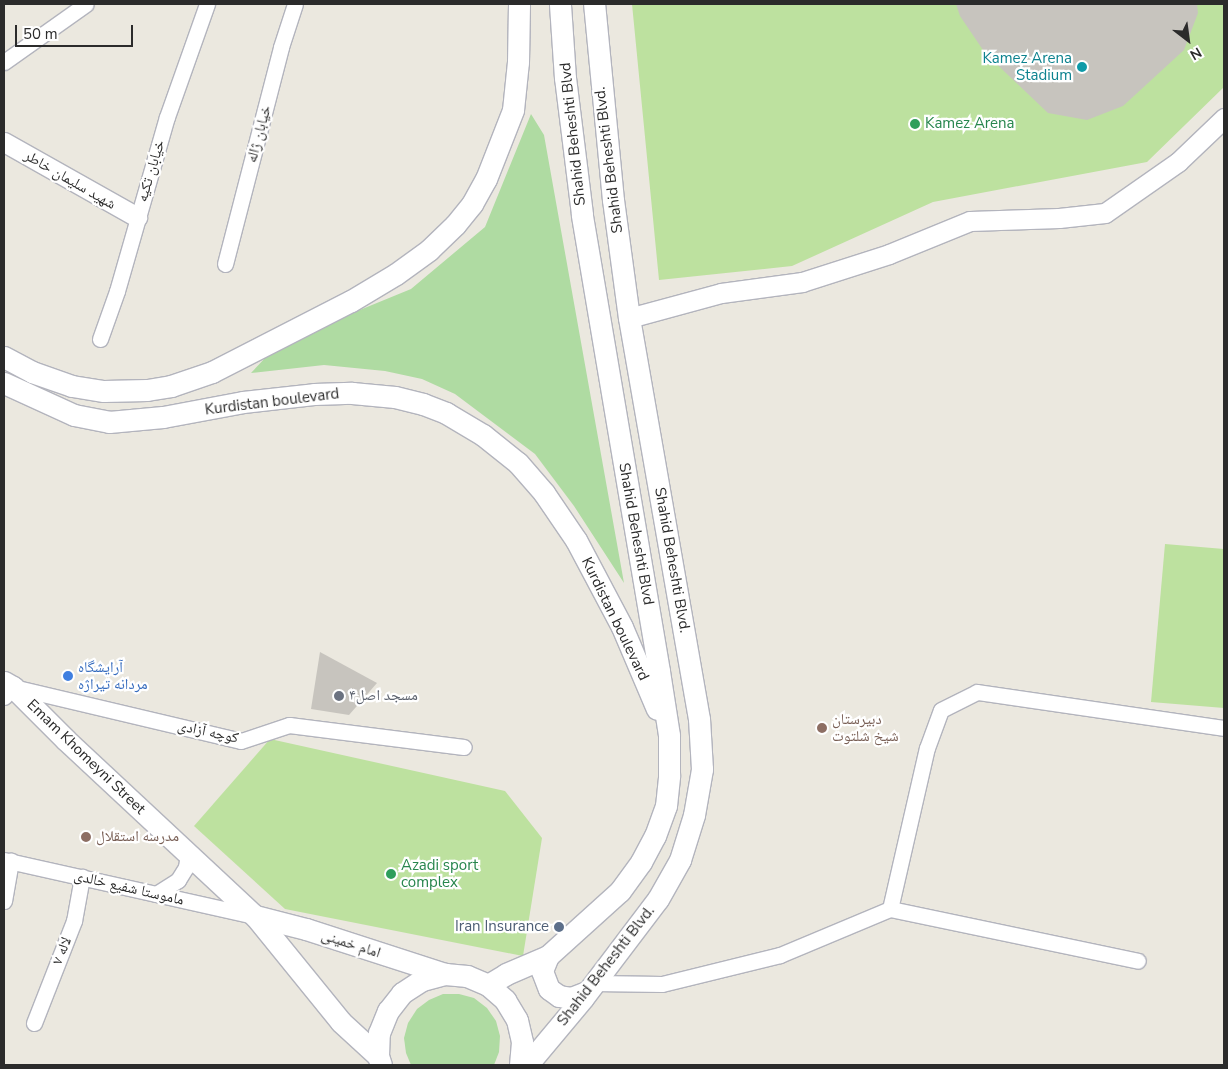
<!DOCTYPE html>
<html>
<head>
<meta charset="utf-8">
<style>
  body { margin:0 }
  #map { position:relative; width:1228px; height:1069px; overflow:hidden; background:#ebe8df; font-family:"Nunito Sans","Noto Naskh Arabic",sans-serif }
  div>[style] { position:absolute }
  .green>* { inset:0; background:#afdba2 }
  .pitch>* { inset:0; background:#bde19f }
  .building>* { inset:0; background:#c7c4be }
  .roads { filter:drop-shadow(1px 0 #b3b4bd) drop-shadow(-1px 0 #b3b4bd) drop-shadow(0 1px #b3b4bd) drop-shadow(0 -1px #b3b4bd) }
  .minor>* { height:15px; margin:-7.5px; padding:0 7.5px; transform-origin:7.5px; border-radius:7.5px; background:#fff }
  .tertiary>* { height:19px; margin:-9.5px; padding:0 9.5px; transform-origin:9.5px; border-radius:9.5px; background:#fff }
  .secondary>* { height:21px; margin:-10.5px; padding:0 10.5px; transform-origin:10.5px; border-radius:10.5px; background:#fff }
  .dots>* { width:14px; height:14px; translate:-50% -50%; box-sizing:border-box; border:2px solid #fff; border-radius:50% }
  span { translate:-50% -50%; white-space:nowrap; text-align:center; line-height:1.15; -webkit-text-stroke:4.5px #fff; paint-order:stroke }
  .culture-label { font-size:15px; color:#0d838f }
  .right { translate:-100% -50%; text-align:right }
  .leisure-label { font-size:15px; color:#27864d }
  .left { translate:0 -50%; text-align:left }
  .street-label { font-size:15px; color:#2b2b2b }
  .shop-label { font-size:15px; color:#366cbe }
  .worship-label { font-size:15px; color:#5b616d }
  .education-label { font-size:15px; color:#785e54 }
  .service-label { font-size:15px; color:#4e5e75 }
  .frame { position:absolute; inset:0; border:5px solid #2b2b2b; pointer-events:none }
  .north { position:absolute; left:1163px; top:15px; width:50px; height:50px; -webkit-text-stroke:4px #fff; paint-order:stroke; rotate:150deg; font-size:14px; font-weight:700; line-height:20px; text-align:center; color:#2b2b2b }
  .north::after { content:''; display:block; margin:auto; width:18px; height:22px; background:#2b2b2b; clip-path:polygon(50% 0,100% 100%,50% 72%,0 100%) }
  .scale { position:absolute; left:15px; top:25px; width:118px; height:22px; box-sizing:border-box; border:2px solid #2b2b2b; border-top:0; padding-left:6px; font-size:15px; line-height:18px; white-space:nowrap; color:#2b2b2b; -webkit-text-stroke:4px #fff; paint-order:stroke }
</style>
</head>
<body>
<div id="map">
  <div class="green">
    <div style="clip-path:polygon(531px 114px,544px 135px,624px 583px,574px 506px,535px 454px,455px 394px,422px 379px,385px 371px,324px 365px,251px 373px,266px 357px,350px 314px,411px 289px,485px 227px)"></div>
    <div style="clip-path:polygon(443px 994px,459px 994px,474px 998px,487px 1008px,496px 1021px,500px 1036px,499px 1052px,494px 1065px,411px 1065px,406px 1053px,404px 1038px,408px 1023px,417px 1009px,429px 1000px)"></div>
  </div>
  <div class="pitch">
    <div style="clip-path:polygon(632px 4px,1224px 4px,1224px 87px,1147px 162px,933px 202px,792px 266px,659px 280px)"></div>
    <div style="clip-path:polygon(1165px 544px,1224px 549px,1224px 708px,1151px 702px)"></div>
    <div style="clip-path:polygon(270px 739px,505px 791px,542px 838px,523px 956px,285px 909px,194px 826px)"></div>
  </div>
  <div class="building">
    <div style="clip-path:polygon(956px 4px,1197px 4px,1198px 13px,1184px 50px,1123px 106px,1087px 120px,1048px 113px,985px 53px,960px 16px)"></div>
    <div style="clip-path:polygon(320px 652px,377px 683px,349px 715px,311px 709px)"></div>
  </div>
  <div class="roads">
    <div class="minor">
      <div style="left:4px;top:62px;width:100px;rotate:-35.3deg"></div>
      <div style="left:225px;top:264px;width:224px;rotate:-75.5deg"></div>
      <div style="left:281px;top:47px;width:45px;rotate:-72deg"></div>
      <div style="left:100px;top:339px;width:51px;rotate:-70.5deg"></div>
      <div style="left:117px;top:291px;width:181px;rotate:-74deg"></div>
      <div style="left:167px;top:117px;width:120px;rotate:-70.5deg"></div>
      <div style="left:4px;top:697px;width:13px;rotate:-48deg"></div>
      <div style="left:13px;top:687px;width:234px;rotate:13.3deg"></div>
      <div style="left:241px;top:741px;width:51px;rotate:-18.4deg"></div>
      <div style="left:289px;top:725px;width:176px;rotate:7.2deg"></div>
      <div style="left:4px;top:860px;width:256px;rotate:12.6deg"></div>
      <div style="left:156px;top:894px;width:26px;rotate:-32deg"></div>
      <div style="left:178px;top:880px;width:15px;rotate:-58deg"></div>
      <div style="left:186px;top:867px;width:13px;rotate:-81deg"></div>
      <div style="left:4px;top:901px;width:41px;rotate:-80.1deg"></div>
      <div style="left:890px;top:909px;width:253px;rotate:11.8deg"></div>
      <div style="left:594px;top:983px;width:68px;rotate:0.8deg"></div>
      <div style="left:662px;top:984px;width:122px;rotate:-13.8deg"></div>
      <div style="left:780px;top:955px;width:119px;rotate:-22.7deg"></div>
      <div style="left:890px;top:909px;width:165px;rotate:-77.1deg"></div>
      <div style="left:927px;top:748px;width:40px;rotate:-69.8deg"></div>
      <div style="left:941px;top:710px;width:40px;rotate:-26.6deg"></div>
      <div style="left:977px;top:692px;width:250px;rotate:8.3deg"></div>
      <div style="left:34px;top:1023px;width:110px;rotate:-68.6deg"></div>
      <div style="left:74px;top:921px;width:45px;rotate:-79.7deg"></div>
    </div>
    <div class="tertiary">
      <div style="left:4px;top:142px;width:153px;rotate:29.4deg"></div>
      <div style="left:629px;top:318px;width:95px;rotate:-15.2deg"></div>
      <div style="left:721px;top:293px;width:82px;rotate:-7.7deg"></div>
      <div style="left:802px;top:282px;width:91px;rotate:-17.8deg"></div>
      <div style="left:889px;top:254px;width:87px;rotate:-22.2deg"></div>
      <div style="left:970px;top:221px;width:89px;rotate:-1.9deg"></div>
      <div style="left:1059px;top:218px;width:46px;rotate:-6.2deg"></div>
      <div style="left:1105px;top:213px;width:89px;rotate:-34.9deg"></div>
      <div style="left:1178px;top:162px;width:64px;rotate:-43.7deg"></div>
    </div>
    <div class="secondary">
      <div style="left:4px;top:357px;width:32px;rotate:28deg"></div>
      <div style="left:32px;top:372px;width:42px;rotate:19.3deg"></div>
      <div style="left:72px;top:386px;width:32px;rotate:9deg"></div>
      <div style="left:104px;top:391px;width:43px;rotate:-1.3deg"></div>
      <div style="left:147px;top:390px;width:24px;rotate:-9deg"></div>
      <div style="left:171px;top:386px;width:43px;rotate:-18.9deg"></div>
      <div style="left:212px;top:372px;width:156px;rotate:-27.1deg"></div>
      <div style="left:351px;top:301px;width:52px;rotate:-31deg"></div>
      <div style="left:396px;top:274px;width:41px;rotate:-36deg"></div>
      <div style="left:429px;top:250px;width:36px;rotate:-44deg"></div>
      <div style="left:455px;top:225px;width:27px;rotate:-51deg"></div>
      <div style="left:472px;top:204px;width:29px;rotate:-61deg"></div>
      <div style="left:486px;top:179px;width:74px;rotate:-68.6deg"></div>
      <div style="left:513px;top:110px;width:48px;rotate:-84.1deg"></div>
      <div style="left:518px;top:62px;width:58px;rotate:-89deg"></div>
      <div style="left:4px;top:383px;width:77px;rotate:24.6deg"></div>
      <div style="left:74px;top:415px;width:36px;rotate:11deg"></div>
      <div style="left:109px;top:422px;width:54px;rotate:-5.3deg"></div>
      <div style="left:163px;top:417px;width:81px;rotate:-10.6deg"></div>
      <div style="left:243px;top:402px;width:71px;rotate:-6.4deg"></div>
      <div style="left:314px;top:394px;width:38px;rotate:-2deg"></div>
      <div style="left:352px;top:393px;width:43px;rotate:5.3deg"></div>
      <div style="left:395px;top:397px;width:29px;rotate:14deg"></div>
      <div style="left:423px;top:404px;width:25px;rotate:21deg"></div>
      <div style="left:446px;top:413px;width:43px;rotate:30.7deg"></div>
      <div style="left:483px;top:435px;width:45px;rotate:38.7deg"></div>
      <div style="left:518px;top:463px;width:40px;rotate:49deg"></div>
      <div style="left:544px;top:493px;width:57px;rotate:55.8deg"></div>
      <div style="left:576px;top:540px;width:98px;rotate:62.1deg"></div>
      <div style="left:622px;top:627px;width:89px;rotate:66.9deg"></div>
      <div style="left:4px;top:682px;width:10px;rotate:29deg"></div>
      <div style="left:13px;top:687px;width:75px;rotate:45deg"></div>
      <div style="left:66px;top:740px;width:258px;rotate:43deg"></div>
      <div style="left:255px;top:916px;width:53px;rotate:14.3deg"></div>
      <div style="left:306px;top:929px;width:146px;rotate:17.9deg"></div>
      <div style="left:255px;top:916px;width:136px;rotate:50.9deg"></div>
      <div style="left:341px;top:1022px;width:50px;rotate:42.6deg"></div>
      <div style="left:548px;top:956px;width:16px;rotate:112deg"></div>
      <div style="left:542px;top:971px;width:19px;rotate:69deg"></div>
      <div style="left:549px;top:989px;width:12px;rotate:35deg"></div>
      <div style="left:559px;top:996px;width:12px;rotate:9deg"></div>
      <div style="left:571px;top:998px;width:17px;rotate:-21deg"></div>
      <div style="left:488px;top:985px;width:21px;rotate:-31deg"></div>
      <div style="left:506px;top:974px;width:46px;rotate:-23.2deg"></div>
      <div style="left:548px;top:956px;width:97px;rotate:-42.1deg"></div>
      <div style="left:620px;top:891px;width:36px;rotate:-54deg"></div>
      <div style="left:641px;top:862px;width:30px;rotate:-62deg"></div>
      <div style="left:655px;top:836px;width:32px;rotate:-70deg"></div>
      <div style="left:666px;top:806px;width:31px;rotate:-84deg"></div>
      <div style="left:669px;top:775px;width:40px;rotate:-90deg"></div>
      <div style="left:669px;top:735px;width:65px;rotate:-98.9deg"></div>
      <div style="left:659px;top:671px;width:463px;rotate:-99.6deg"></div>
      <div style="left:582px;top:214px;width:137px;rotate:-97.1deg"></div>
      <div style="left:565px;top:78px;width:74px;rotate:-93.9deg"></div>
      <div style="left:381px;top:1065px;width:9px;rotate:-108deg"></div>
      <div style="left:378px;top:1056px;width:23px;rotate:-88deg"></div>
      <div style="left:379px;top:1033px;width:24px;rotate:-68deg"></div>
      <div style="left:388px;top:1011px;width:23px;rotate:-52deg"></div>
      <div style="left:402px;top:993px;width:24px;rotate:-33deg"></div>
      <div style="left:422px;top:980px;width:24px;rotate:-15deg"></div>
      <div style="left:445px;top:974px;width:22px;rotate:5deg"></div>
      <div style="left:467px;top:976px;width:23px;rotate:23deg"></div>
      <div style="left:488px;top:985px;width:23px;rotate:41deg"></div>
      <div style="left:505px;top:1000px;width:23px;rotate:59deg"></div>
      <div style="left:517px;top:1020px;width:23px;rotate:77deg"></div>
      <div style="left:522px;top:1042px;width:23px;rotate:95deg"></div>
      <div style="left:527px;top:1065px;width:87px;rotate:-50.1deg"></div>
      <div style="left:583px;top:998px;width:124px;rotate:-52.9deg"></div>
      <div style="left:658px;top:899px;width:45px;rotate:-60.6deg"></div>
      <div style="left:680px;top:860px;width:47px;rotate:-72.7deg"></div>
      <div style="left:694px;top:815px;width:47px;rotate:-80.1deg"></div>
      <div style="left:702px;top:769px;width:50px;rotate:-93.4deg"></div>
      <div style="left:699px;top:719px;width:407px;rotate:-99.9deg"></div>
      <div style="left:629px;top:318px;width:119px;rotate:-97.7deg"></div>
      <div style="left:613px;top:200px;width:197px;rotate:-95.5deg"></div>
    </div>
  </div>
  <div class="dots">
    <div style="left:1082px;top:67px;background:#0f9aa8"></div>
    <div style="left:915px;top:124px;background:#2e9e5b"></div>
    <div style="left:68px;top:676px;background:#3f7fe0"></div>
    <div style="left:339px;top:696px;background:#6b7280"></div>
    <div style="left:822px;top:728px;background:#8d6e63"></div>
    <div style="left:86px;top:837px;background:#8d6e63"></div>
    <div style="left:391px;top:874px;background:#2e9e5b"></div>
    <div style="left:559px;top:927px;background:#5c6f8a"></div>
  </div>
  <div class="culture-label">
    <span class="right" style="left:1072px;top:67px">Kamez Arena<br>Stadium</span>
  </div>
  <div class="leisure-label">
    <span class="left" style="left:925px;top:124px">Kamez Arena</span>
    <span class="left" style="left:401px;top:874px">Azadi sport<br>complex</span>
  </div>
  <div class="street-label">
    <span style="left:259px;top:134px;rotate:-75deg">خیابان ژاله</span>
    <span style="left:573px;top:134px;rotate:-96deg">Shahid Beheshti Blvd</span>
    <span style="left:609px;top:160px;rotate:-97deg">Shahid Beheshti Blvd.</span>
    <span style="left:151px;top:171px;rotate:-73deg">خیابان تکیه</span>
    <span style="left:70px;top:180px;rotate:30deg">شهید سلیمان خاطر</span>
    <span style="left:272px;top:402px;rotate:-7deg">Kurdistan boulevard</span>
    <span style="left:636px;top:534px;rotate:80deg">Shahid Beheshti Blvd</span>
    <span style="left:672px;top:560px;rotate:80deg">Shahid Beheshti Blvd.</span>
    <span style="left:615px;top:619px;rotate:64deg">Kurdistan boulevard</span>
    <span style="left:208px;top:732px;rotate:12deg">کوچه آزادی</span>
    <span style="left:86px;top:757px;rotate:44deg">Emam Khomeyni Street</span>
    <span style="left:129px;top:888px;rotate:13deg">ماموستا شفیع خالدی</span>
    <span style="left:351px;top:944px;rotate:18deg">امام خمینی</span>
    <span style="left:62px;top:951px;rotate:-68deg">لاله ۷</span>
    <span style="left:606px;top:966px;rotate:-52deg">Shahid Beheshti Blvd.</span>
  </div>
  <div class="shop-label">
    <span class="left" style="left:78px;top:676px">آرایشگاه<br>مردانه تیراژه</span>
  </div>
  <div class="worship-label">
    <span class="left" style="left:349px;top:696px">مسجد اصل۴</span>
  </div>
  <div class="education-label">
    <span class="left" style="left:832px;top:728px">دبیرستان<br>شیخ شلتوت</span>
    <span class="left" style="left:96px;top:837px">مدرسه استقلال</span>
  </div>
  <div class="service-label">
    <span class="right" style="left:549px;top:927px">Iran Insurance</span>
  </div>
  <div class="frame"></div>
  <div class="north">N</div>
  <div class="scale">50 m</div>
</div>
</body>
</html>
